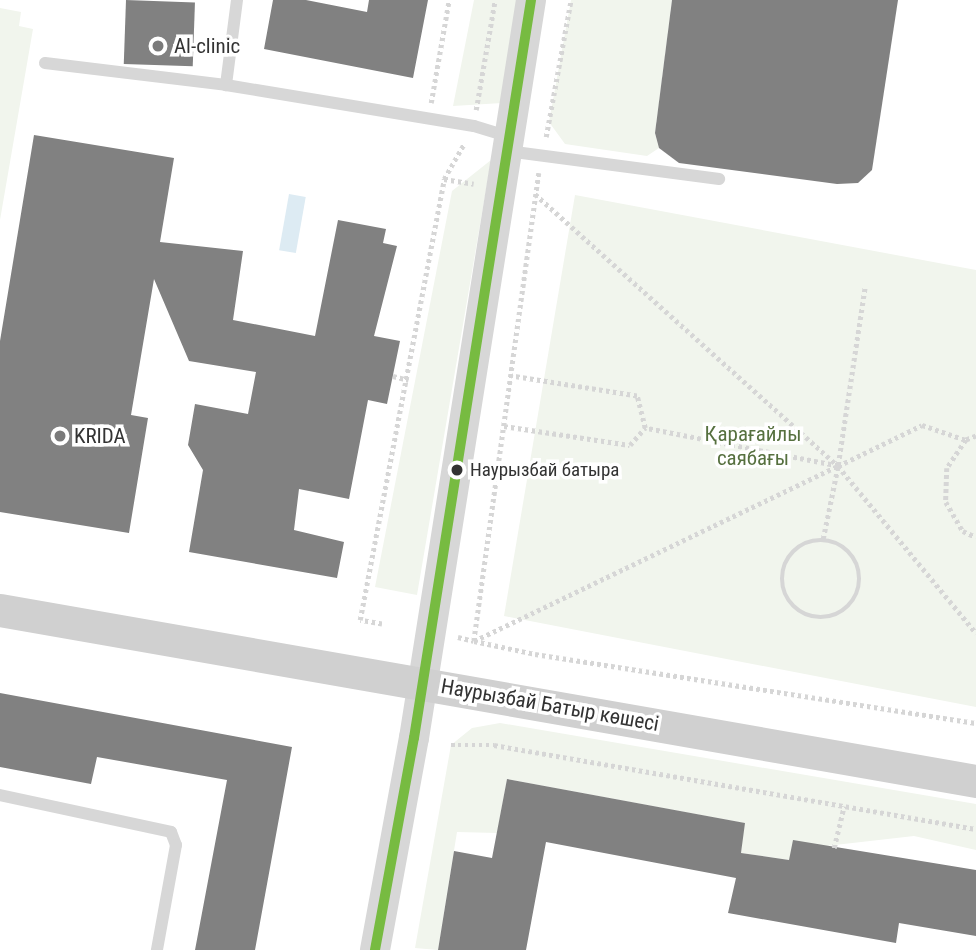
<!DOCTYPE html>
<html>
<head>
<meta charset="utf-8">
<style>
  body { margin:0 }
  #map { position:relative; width:976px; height:950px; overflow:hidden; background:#fff; font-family:"Roboto Condensed",sans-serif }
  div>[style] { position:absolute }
  .green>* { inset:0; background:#f1f5ed }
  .water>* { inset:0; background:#ddebf3; transform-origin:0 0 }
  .building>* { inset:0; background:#818181; transform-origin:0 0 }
  .path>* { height:4.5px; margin-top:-2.25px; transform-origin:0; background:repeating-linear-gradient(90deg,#d6d6d6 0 3.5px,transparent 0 7px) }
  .path>.ring { margin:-2.25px; padding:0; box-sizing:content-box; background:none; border:4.5px solid #d6d6d6; border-radius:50% }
  .service>* { height:12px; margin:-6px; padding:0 6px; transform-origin:6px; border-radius:6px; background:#d7d7d7 }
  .tertiary>* { height:30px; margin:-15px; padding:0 15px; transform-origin:15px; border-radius:15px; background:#d7d7d7 }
  .secondary>* { height:33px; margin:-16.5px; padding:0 16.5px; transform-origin:16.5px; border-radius:16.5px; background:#d0d0d0 }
  .bus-1>* { height:10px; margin:-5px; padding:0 5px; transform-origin:5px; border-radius:5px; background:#77bb41 }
  .dots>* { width:19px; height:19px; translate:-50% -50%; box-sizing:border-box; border:4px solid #fff; border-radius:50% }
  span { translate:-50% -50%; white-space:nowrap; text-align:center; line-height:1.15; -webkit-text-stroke:7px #fff; paint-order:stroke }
  .bus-label { font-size:19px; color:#333 }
  .left { translate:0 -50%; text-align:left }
  .poi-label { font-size:21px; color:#333 }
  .park-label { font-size:21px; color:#56703f }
  .street-label { font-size:21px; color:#333 }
</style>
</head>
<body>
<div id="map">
  <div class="green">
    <div style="clip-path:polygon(474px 0,520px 0,502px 103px,453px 106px)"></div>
    <div style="clip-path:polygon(571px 0,672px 0,655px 133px,659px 148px,647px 156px,565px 144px,549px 122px)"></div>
    <div style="clip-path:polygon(0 8px,21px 12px,19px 26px,33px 29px,0 220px)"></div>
    <div style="clip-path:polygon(491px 160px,417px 595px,375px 587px,452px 191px)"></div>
    <div style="clip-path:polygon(575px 195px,976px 270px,976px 707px,504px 616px)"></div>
    <div style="clip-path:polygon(500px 723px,976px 804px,976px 850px,914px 836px,826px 846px,789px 860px,741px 853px,744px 823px,507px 779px,497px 833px,457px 832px,438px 950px,415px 948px,451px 745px,472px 728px)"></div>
  </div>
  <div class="water">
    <div style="left:289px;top:194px;width:17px;height:57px;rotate:10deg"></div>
  </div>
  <div class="building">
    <div style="left:126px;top:0;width:69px;height:64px;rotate:2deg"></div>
    <div style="clip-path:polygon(273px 0,306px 0,367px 12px,369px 0,428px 0,413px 78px,264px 49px)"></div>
    <div style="clip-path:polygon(672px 0,898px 0,872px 170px,858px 183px,837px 184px,679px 163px,659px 148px,655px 133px)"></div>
    <div style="clip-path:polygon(34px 135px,174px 158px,160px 242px,243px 251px,233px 320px,315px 336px,338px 220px,386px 229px,383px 243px,397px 246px,374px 336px,400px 341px,387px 404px,368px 400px,349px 499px,299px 489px,294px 530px,344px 542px,337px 578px,189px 552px,203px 470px,188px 445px,195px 404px,248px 414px,256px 372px,189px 361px,154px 279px,131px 415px,148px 418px,129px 533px,0 512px,0 341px)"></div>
    <div style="clip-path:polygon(0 693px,292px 747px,255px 950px,195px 950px,227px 780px,97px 757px,91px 784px,0 767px)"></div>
    <div style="clip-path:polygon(507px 779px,745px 823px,741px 853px,789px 860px,793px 840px,976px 870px,976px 936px,899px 923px,896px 943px,728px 913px,736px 878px,546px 842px,526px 950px,438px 950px,454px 851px,492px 858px)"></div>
  </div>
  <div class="path">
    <div style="left:431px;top:103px;width:105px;rotate:-80.1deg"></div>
    <div style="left:476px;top:110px;width:112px;rotate:-80.2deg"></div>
    <div style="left:546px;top:137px;width:139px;rotate:-79.7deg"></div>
    <div style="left:539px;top:173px;width:472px;rotate:97.9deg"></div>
    <div style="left:474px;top:641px;width:62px;rotate:12deg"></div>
    <div style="left:535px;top:654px;width:446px;rotate:8.9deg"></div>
    <div style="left:444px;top:179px;width:30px;rotate:9deg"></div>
    <div style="left:535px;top:194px;width:407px;rotate:41.9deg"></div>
    <div style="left:838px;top:466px;width:93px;rotate:-26deg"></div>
    <div style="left:922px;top:425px;width:46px;rotate:18.8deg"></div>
    <div style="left:393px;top:376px;width:16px;rotate:14deg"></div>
    <div style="left:504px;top:426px;width:127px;rotate:8.6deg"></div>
    <div style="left:630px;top:445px;width:23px;rotate:-49deg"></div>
    <div style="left:976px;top:436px;width:11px;rotate:158deg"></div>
    <div style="left:966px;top:440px;width:34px;rotate:124deg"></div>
    <div style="left:947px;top:468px;width:34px;rotate:92deg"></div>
    <div style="left:946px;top:502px;width:34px;rotate:60deg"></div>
    <div style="left:963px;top:531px;width:14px;rotate:25deg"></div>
    <div style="left:838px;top:465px;width:180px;rotate:-81.4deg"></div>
    <div style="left:823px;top:539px;width:75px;rotate:-78.4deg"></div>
    <div style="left:838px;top:466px;width:217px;rotate:50.4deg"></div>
    <div class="ring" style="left:782px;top:540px;width:73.5px;height:73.5px"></div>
    <div style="left:382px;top:624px;width:22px;rotate:-170deg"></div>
    <div style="left:360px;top:620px;width:449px;rotate:-79.2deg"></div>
    <div style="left:444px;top:179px;width:40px;rotate:-60.3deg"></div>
    <div style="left:458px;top:637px;width:16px;rotate:14deg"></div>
    <div style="left:474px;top:641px;width:404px;rotate:-25.7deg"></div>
    <div style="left:838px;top:466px;width:197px;rotate:-168.9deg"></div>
    <div style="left:645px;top:428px;width:33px;rotate:-104deg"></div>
    <div style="left:637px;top:396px;width:127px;rotate:-170.9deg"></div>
    <div style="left:451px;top:745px;width:43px"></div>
    <div style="left:494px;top:745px;width:489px;rotate:9.9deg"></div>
    <div style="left:834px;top:848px;width:43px;rotate:-76.6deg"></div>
  </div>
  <div class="service">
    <div style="left:237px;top:0;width:86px;rotate:97.4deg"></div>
    <div style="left:226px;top:85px;width:251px;rotate:9.4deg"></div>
    <div style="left:474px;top:126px;width:37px;rotate:17deg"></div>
    <div style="left:45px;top:63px;width:182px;rotate:6.9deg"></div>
    <div style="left:507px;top:151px;width:214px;rotate:7.5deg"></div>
    <div style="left:0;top:795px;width:175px;rotate:12.2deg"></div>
    <div style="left:171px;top:832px;width:14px;rotate:69deg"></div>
    <div style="left:176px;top:845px;width:107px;rotate:100.3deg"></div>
  </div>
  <div class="tertiary">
    <div style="left:375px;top:950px;width:216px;rotate:-79.6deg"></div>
    <div style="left:414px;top:738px;width:747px;rotate:-80.99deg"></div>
  </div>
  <div class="secondary">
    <div style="left:0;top:610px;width:991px;rotate:9.94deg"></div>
  </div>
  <div class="bus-1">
    <div style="left:375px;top:950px;width:216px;rotate:-79.6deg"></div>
    <div style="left:414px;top:738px;width:747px;rotate:-80.99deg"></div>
  </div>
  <div class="dots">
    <div style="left:158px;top:46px;background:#7a7a7a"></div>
    <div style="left:60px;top:436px;background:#7a7a7a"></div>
    <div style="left:457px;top:470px;background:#333"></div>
  </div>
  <div class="bus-label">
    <span class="left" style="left:470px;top:470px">Наурызбай батыра</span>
  </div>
  <div class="poi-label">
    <span class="left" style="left:174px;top:46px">Al-clinic</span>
    <span class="left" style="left:74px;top:436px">KRIDA</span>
  </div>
  <div class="park-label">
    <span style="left:753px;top:446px">Қарағайлы<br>саябағы</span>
  </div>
  <div class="street-label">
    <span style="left:550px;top:705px;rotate:10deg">Наурызбай Батыр көшесі</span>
  </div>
</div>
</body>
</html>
